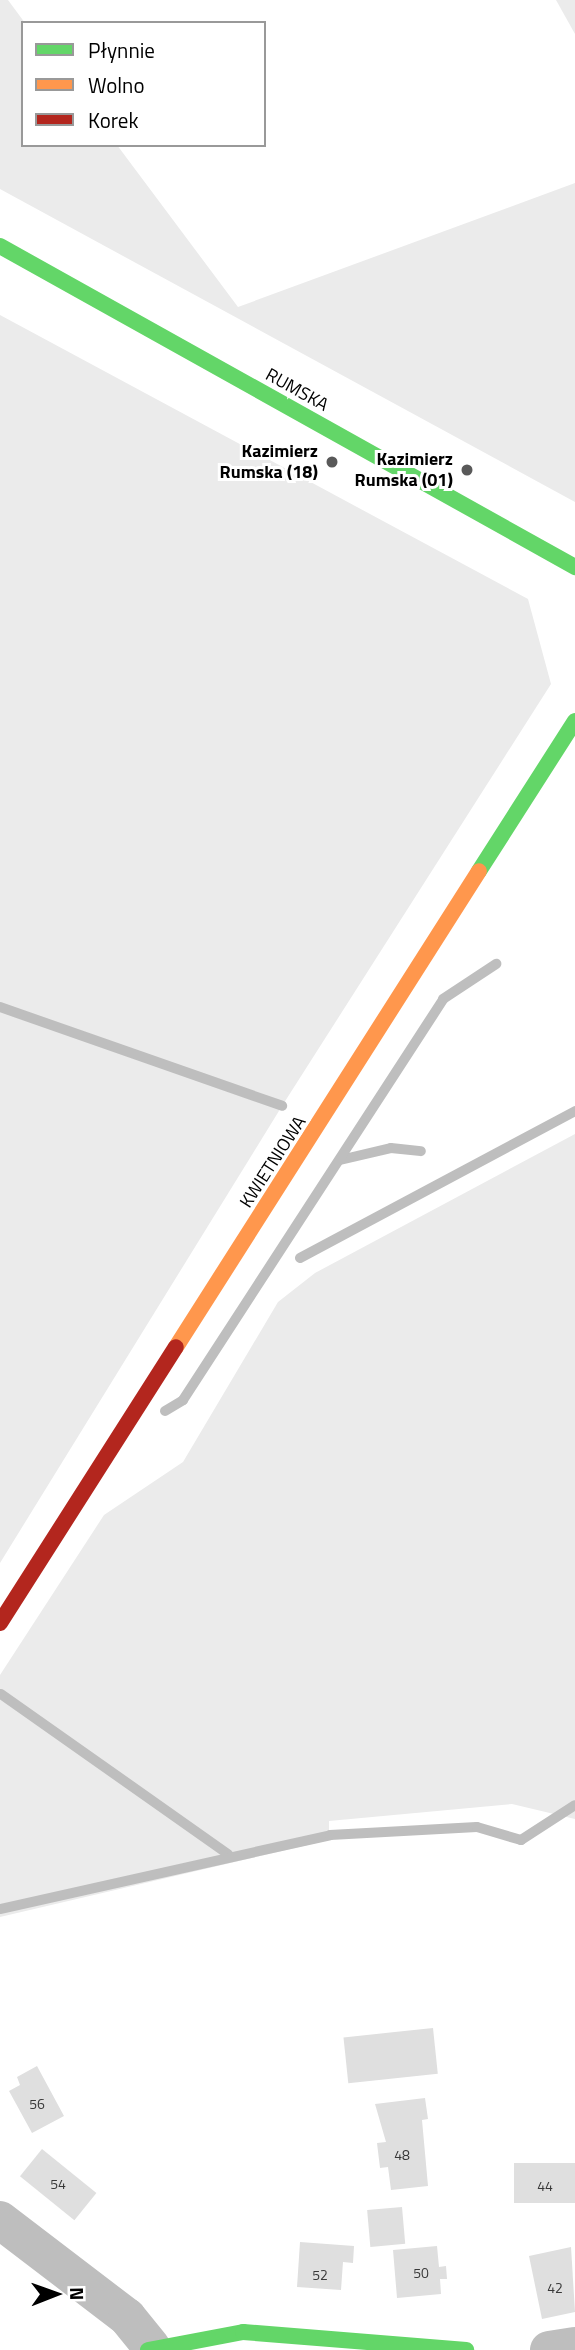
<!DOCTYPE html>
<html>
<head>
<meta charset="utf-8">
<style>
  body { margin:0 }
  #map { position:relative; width:575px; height:2350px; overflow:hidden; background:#fff; font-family:"Titillium Web",sans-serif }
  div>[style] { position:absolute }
  .green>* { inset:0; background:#ebebeb }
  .stream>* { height:10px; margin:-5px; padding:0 5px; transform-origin:5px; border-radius:5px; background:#bebebe }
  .building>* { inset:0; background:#dfdfdf; transform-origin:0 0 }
  .street>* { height:38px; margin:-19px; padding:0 19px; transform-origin:19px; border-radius:19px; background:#bebebe }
  .fast>* { height:16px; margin:-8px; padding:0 8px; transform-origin:8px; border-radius:8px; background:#63d668 }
  .slow>* { height:16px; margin:-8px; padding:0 8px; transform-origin:8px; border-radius:8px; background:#ff974d }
  .jam>* { height:16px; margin:-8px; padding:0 8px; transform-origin:8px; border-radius:8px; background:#b3261e }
  .dots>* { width:19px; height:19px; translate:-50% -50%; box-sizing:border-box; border:4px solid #fff; border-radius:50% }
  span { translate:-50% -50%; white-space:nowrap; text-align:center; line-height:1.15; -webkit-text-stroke:6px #fff; paint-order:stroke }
  .number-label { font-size:14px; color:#383838 }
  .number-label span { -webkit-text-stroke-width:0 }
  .street-label { font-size:18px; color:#000 }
  .poi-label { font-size:18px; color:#000; font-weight:700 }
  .right { translate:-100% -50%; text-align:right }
  .legend { position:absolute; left:21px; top:21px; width:245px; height:126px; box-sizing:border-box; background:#fff; border:2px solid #999; margin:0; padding:9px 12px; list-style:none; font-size:21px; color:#000 }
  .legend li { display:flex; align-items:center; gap:14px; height:35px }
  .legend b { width:35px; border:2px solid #999 }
  .north { position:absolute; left:21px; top:2259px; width:70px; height:70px; -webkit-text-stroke:5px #fff; paint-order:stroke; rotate:89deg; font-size:19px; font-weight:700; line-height:28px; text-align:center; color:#000 }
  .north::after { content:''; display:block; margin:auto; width:24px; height:32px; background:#000; clip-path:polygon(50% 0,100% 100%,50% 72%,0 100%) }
</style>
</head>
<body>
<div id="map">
  <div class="green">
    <div style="clip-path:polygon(0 0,8px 0,25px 23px,23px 145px,117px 145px,238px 307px,575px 183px,575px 502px,0 189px)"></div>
    <div style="clip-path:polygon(556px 0,575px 0,575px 34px)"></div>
    <div style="clip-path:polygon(0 315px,528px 599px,551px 684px,282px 1106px,0 1563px)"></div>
    <div style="clip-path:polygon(575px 1134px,575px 1819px,512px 1804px,329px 1821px,329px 1840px,0 1917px,0 1675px,104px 1515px,183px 1462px,278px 1302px,315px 1273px)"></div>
  </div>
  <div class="stream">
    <div style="left:0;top:1007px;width:299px;rotate:19.3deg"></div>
    <div style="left:340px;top:1160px;width:52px;rotate:-13.2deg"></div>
    <div style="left:391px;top:1148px;width:30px;rotate:6deg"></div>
    <div style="left:300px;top:1258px;width:312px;rotate:-28.1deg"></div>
    <div style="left:165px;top:1411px;width:21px;rotate:-31deg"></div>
    <div style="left:183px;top:1400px;width:478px;rotate:-57deg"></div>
    <div style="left:443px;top:999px;width:64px;rotate:-33.4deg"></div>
    <div style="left:1px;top:1694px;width:278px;rotate:35.2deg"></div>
    <div style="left:0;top:1909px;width:338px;rotate:-12.6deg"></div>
    <div style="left:330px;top:1835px;width:147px;rotate:-3.1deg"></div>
    <div style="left:477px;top:1827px;width:46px;rotate:16.5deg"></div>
    <div style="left:521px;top:1840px;width:64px;rotate:-32.9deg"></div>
  </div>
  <div class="building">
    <div style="left:433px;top:2028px;width:46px;height:90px;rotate:84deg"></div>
    <div style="clip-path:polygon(37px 2066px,64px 2116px,32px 2133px,9px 2091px,20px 2085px,17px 2077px)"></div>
    <div style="clip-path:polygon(425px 2098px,428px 2119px,422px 2120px,428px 2186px,391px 2190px,388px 2167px,380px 2168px,377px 2143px,386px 2142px,375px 2104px)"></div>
    <div style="left:42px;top:2149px;width:70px;height:35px;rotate:39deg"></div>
    <div style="left:575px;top:2163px;width:40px;height:61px;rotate:90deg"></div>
    <div style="left:402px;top:2207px;width:37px;height:35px;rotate:85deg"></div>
    <div style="clip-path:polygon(300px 2242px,354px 2246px,353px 2263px,343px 2262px,341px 2290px,297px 2287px)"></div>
    <div style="clip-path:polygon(437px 2246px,439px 2267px,446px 2266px,447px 2279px,440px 2279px,441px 2294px,397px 2298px,393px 2250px)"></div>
    <div style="clip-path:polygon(571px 2247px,575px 2312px,542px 2319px,529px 2256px)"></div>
  </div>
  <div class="street">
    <div style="left:0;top:2220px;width:160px;rotate:37.4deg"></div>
    <div style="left:127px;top:2317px;width:38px;rotate:51deg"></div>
    <div style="left:549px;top:2350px;width:26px;rotate:-9deg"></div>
  </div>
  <div class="fast">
    <div style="left:0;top:246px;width:659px;rotate:29.17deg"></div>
    <div style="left:479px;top:871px;width:178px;rotate:-57.4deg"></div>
    <div style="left:148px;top:2350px;width:97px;rotate:-10.7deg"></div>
    <div style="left:243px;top:2332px;width:224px;rotate:4.6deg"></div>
  </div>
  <div class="slow">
    <div style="left:176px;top:1347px;width:564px;rotate:-57.52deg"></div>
  </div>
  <div class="jam">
    <div style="left:0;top:1623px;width:327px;rotate:-57.5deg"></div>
  </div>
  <div class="dots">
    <div style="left:332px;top:462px;background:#595959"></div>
    <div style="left:467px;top:470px;background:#595959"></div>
  </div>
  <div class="number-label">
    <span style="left:37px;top:2104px">56</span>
    <span style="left:402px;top:2155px">48</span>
    <span style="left:58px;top:2184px">54</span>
    <span style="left:545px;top:2186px">44</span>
    <span style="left:421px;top:2273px">50</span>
    <span style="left:320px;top:2275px">52</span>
    <span style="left:555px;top:2288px">42</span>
  </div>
  <div class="street-label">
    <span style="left:297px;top:390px;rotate:29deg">RUMSKA</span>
    <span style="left:273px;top:1162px;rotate:-57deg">KWIETNIOWA</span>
  </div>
  <div class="poi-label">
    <span class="right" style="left:318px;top:462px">Kazimierz<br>Rumska (18)</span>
    <span class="right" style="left:453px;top:470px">Kazimierz<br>Rumska (01)</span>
  </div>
  <ul class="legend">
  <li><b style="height:9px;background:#63d668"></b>Płynnie</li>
  <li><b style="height:9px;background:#ff974d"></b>Wolno</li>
  <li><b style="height:9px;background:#b3261e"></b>Korek</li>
  </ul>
  <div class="north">N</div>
</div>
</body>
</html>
